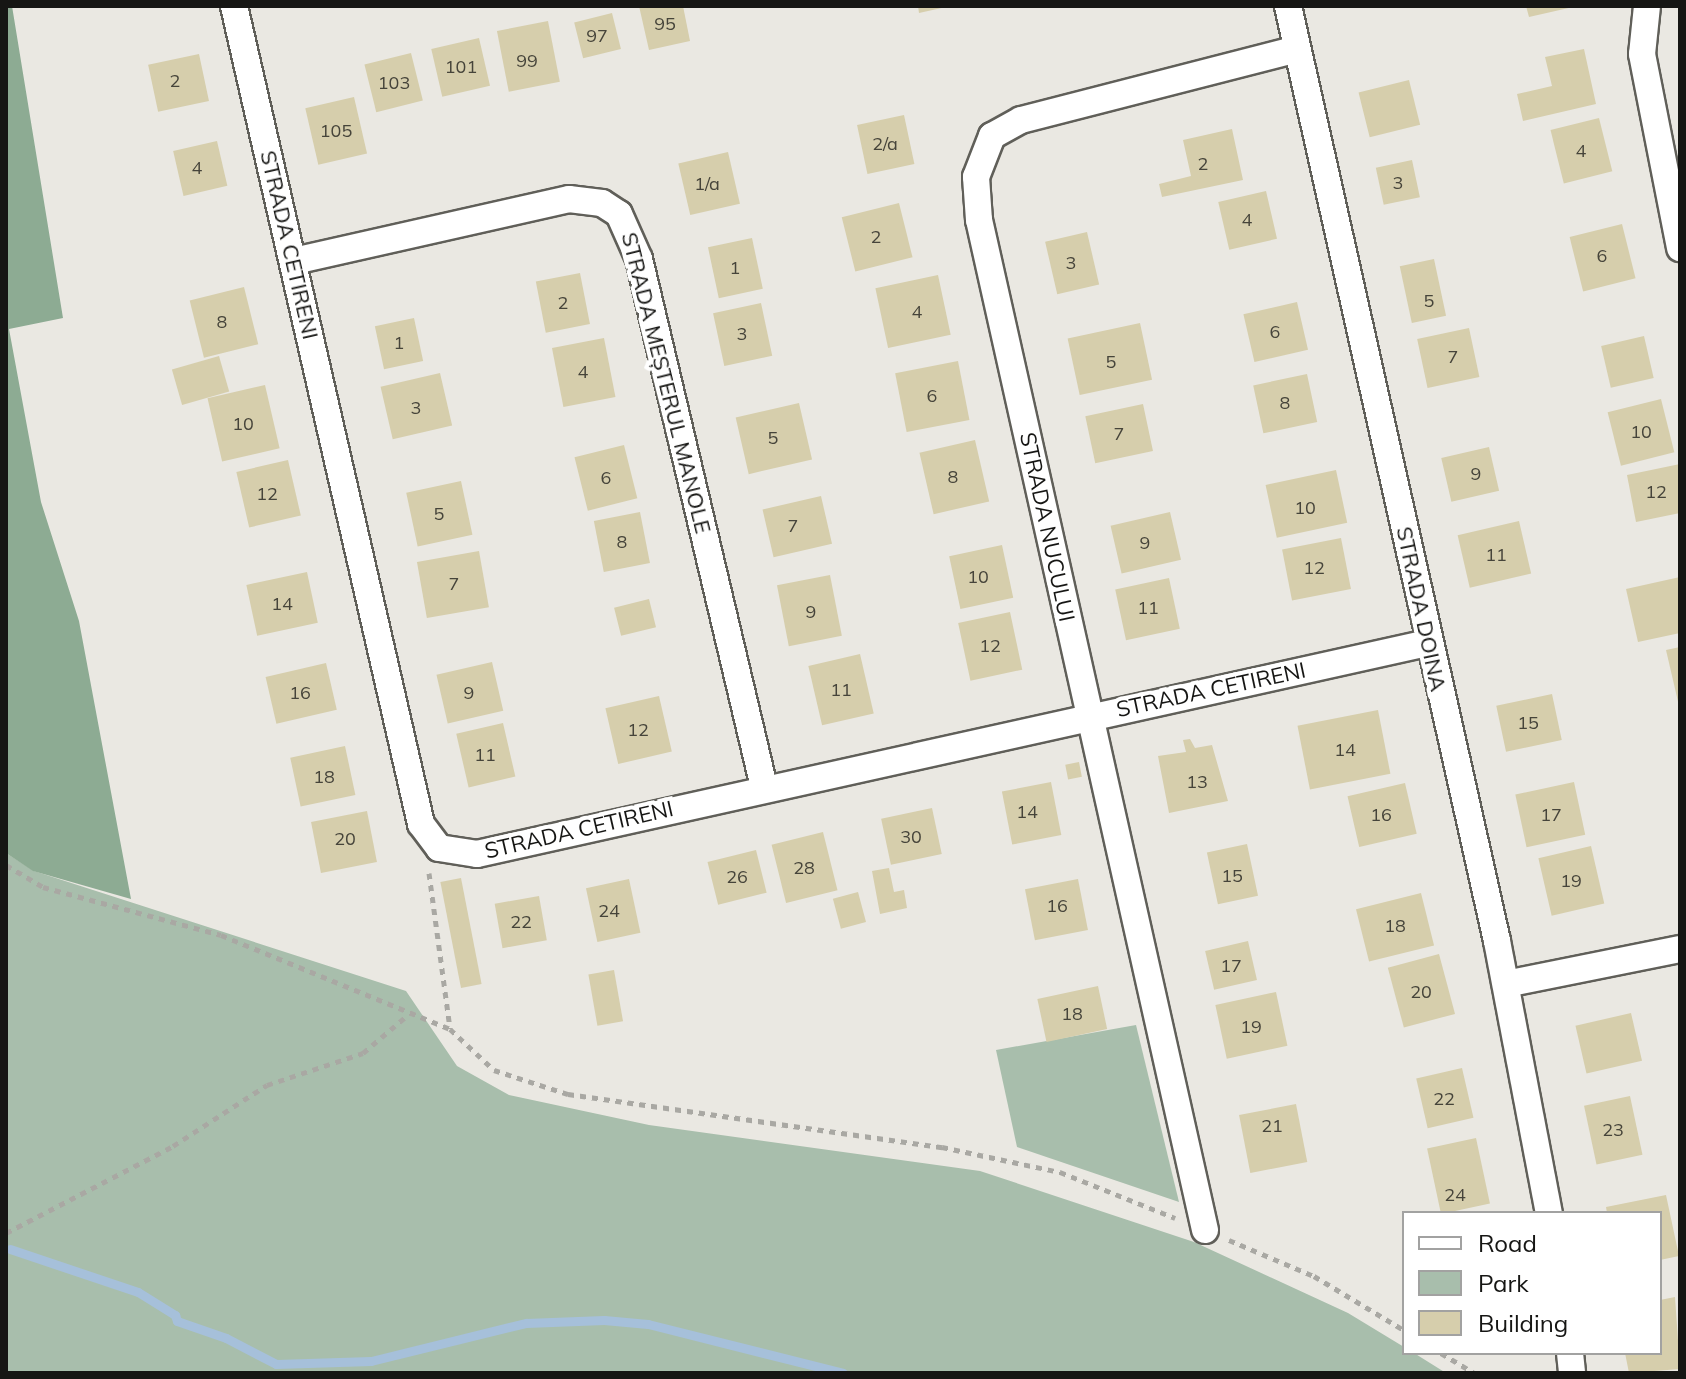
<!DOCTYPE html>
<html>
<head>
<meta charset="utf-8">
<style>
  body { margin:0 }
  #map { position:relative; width:1686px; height:1379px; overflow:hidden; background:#eae8e2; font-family:Mulish,sans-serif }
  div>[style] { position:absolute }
  .green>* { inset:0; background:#a8beac }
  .forest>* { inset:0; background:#8dab93 }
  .stream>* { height:9px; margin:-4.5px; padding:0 4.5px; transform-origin:4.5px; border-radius:4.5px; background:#a6c0da }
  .building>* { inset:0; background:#d6ceac; transform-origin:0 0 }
  .path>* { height:5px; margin-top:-2.5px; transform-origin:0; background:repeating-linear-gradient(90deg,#a9a8a3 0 6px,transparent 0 12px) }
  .roads { filter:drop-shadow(2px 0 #605f59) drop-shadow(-2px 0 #605f59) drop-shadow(0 2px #605f59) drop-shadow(0 -2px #605f59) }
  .street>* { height:26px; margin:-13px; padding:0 13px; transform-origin:13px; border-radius:13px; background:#fff }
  span { translate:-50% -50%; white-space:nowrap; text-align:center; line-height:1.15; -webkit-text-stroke:8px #fff; paint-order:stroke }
  .number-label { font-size:18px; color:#46443a }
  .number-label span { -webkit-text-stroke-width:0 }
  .street-label { font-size:22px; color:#161614 }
  .frame { position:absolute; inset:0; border:8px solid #161614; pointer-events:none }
  .legend { position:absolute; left:1402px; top:1211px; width:260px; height:144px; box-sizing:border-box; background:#fff; border:2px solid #a2a2a1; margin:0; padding:10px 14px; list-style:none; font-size:24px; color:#161614 }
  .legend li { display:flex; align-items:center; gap:16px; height:40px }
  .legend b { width:40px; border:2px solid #a2a2a1 }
</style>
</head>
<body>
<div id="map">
  <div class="green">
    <div style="clip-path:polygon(6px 853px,34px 871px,406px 991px,457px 1066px,509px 1095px,649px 1125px,980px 1171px,1194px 1242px,1348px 1313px,1404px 1347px,1404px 1353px,1414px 1353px,1446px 1373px,6px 1373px)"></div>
    <div style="clip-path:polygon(1136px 1025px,1179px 1202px,1017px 1147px,996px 1050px)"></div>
  </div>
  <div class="forest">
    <div style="clip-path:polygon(6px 6px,12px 6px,63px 318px,9px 329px,41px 502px,79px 621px,131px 899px,33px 871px,6px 853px)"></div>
  </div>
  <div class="stream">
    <div style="left:10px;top:1249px;width:135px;rotate:18.6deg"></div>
    <div style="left:138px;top:1292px;width:44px;rotate:31.9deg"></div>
    <div style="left:175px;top:1315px;width:6px;rotate:72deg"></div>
    <div style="left:177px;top:1321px;width:52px;rotate:19.1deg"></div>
    <div style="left:226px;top:1338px;width:56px;rotate:27.5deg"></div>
    <div style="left:276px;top:1364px;width:95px;rotate:-1.8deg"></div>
    <div style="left:371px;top:1361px;width:160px;rotate:-13.8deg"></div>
    <div style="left:526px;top:1323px;width:78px;rotate:-2.2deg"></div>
    <div style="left:604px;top:1320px;width:44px;rotate:5.2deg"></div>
    <div style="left:648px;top:1324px;width:201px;rotate:14.1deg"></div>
  </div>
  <div class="building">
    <div style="clip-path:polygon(639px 6px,683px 6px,690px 41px,649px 50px)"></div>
    <div style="clip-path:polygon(918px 6px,946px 6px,946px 7px,919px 13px)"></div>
    <div style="clip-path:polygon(1526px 6px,1573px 6px,1573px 7px,1529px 17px)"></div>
    <div style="left:612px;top:13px;width:37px;height:39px;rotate:76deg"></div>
    <div style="left:548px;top:21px;width:62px;height:52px;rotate:79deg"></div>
    <div style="left:479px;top:38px;width:49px;height:49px;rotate:77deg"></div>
    <div style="clip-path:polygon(1584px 49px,1596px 104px,1523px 121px,1517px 94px,1552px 86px,1545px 57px)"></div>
    <div style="left:411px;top:53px;width:49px;height:48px;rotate:76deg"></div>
    <div style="left:199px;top:54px;width:48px;height:52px;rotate:78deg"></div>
    <div style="left:1409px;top:80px;width:46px;height:52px;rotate:76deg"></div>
    <div style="left:354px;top:97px;width:58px;height:50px;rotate:77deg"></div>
    <div style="left:904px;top:115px;width:50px;height:48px;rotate:78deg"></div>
    <div style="left:1599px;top:118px;width:55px;height:50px;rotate:76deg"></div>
    <div style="clip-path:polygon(1232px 129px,1243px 180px,1162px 197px,1159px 184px,1191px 176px,1183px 140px)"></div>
    <div style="left:217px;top:141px;width:46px;height:45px;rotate:77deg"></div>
    <div style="left:728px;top:152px;width:53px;height:51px;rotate:77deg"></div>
    <div style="left:1412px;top:160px;width:38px;height:37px;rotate:78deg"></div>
    <div style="left:1266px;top:191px;width:49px;height:49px;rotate:77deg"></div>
    <div style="left:899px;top:203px;width:56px;height:59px;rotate:76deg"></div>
    <div style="left:1622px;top:224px;width:56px;height:54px;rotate:76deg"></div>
    <div style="left:1087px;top:232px;width:54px;height:43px;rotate:77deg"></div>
    <div style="left:752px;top:238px;width:52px;height:45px;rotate:78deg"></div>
    <div style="left:1434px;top:259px;width:58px;height:35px;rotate:78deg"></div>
    <div style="left:580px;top:273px;width:52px;height:45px;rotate:79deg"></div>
    <div style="left:938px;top:275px;width:61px;height:64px;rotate:78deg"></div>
    <div style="left:244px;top:287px;width:59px;height:56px;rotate:76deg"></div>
    <div style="left:1297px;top:302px;width:49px;height:55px;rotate:77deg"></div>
    <div style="left:761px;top:303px;width:54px;height:49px;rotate:78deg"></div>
    <div style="left:414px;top:318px;width:44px;height:40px;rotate:78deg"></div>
    <div style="left:1140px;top:323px;width:58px;height:74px;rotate:78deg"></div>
    <div style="left:1469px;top:328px;width:50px;height:53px;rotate:78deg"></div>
    <div style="left:1644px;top:336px;width:43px;height:44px;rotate:77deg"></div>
    <div style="left:604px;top:338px;width:60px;height:53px;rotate:79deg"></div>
    <div style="left:219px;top:356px;width:37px;height:49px;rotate:74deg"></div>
    <div style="left:958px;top:361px;width:60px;height:64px;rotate:79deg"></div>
    <div style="left:440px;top:373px;width:54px;height:61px;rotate:77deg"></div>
    <div style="left:1307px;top:374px;width:49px;height:55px;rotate:78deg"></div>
    <div style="left:265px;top:385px;width:65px;height:59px;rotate:77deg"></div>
    <div style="left:1661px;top:399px;width:55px;height:55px;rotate:76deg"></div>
    <div style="left:799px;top:403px;width:58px;height:65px;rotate:77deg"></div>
    <div style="left:1143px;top:404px;width:48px;height:59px;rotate:78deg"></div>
    <div style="left:975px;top:440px;width:63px;height:57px;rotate:77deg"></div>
    <div style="left:624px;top:445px;width:55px;height:51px;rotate:76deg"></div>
    <div style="left:1489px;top:447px;width:45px;height:49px;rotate:77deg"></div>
    <div style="left:288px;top:460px;width:57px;height:53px;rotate:77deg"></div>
    <div style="clip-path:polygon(1680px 464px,1680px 513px,1636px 522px,1627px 475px)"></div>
    <div style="left:1336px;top:470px;width:54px;height:72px;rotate:78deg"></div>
    <div style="left:461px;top:481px;width:55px;height:56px;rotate:78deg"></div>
    <div style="left:821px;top:496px;width:49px;height:60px;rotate:77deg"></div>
    <div style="left:640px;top:512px;width:52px;height:47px;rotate:79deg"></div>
    <div style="left:1170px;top:512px;width:49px;height:61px;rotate:77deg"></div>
    <div style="left:1519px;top:521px;width:54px;height:63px;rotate:77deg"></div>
    <div style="left:1341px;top:538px;width:52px;height:60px;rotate:79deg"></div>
    <div style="left:1002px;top:545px;width:54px;height:54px;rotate:78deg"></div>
    <div style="left:479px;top:551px;width:57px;height:63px;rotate:80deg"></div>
    <div style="left:307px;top:572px;width:52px;height:62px;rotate:78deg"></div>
    <div style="left:830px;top:575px;width:62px;height:54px;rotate:79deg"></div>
    <div style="clip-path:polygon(1680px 577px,1680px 633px,1638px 642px,1626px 589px)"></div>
    <div style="left:1169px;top:578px;width:52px;height:55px;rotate:78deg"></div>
    <div style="left:649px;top:599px;width:29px;height:36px;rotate:76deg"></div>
    <div style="left:1010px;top:612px;width:59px;height:53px;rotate:78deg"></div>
    <div style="clip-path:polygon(1680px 647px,1680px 705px,1679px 706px,1666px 650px)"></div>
    <div style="left:860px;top:654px;width:61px;height:53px;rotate:77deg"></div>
    <div style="left:492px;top:662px;width:50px;height:57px;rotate:77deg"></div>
    <div style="left:326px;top:663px;width:48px;height:62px;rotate:77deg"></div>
    <div style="left:1552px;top:694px;width:47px;height:57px;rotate:78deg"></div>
    <div style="left:659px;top:696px;width:57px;height:55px;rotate:77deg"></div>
    <div style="left:1378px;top:710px;width:65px;height:82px;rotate:79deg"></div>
    <div style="left:503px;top:723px;width:55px;height:48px;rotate:77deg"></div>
    <div style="clip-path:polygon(1190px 739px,1195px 748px,1212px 745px,1228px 801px,1169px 813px,1158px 756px,1186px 752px,1183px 740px)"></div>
    <div style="left:345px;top:746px;width:50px;height:56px;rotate:78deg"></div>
    <div style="left:1079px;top:762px;width:15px;height:14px;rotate:79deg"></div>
    <div style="left:1051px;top:782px;width:54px;height:50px;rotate:79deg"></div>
    <div style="left:1574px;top:782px;width:54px;height:60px;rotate:78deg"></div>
    <div style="left:1405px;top:783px;width:52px;height:59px;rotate:77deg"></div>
    <div style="left:932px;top:808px;width:47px;height:52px;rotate:78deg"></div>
    <div style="left:367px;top:811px;width:52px;height:57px;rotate:79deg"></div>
    <div style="left:823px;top:832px;width:60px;height:53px;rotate:76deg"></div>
    <div style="left:1247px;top:844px;width:53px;height:41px;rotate:78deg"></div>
    <div style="left:1591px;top:846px;width:59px;height:54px;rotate:77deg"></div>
    <div style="left:756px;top:850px;width:44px;height:50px;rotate:76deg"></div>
    <div style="clip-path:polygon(889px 868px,894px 892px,904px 890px,907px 908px,880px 914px,872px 871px)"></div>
    <div style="left:461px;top:878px;width:108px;height:21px;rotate:79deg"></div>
    <div style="left:629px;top:879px;width:55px;height:44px;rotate:78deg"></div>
    <div style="left:1078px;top:879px;width:52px;height:54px;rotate:79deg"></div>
    <div style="left:858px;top:892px;width:31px;height:26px;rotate:75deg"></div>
    <div style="left:1421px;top:893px;width:54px;height:67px;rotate:76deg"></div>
    <div style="left:539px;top:896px;width:45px;height:45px;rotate:80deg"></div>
    <div style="left:1248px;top:941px;width:40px;height:44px;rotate:77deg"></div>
    <div style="left:1439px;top:954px;width:62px;height:53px;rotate:75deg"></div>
    <div style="left:614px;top:970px;width:52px;height:26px;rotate:80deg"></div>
    <div style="left:1098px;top:986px;width:44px;height:62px;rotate:78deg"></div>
    <div style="left:1276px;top:992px;width:55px;height:62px;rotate:78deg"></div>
    <div style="left:1631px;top:1013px;width:49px;height:57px;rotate:77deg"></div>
    <div style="left:1462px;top:1068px;width:51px;height:47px;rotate:77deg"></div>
    <div style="left:1630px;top:1096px;width:60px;height:47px;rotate:78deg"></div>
    <div style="left:1296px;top:1104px;width:59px;height:58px;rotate:79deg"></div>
    <div style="left:1476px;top:1138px;width:67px;height:50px;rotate:78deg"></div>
    <div style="clip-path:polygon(1666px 1195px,1679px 1256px,1660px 1260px,1660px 1213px,1607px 1213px,1606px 1207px)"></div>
    <div style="clip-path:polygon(1675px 1297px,1680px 1369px,1629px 1373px,1625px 1353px,1660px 1353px,1660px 1300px)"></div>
  </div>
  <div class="path">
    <div style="left:6px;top:865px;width:43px;rotate:30.7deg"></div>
    <div style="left:43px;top:887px;width:184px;rotate:15.1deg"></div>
    <div style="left:221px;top:935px;width:248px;rotate:22.3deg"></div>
    <div style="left:429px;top:873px;width:157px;rotate:82.3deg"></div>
    <div style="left:450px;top:1029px;width:60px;rotate:43deg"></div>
    <div style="left:494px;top:1070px;width:78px;rotate:18deg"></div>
    <div style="left:568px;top:1094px;width:378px;rotate:8.1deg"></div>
    <div style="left:942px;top:1147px;width:121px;rotate:12deg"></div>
    <div style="left:1060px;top:1172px;width:124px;rotate:21.8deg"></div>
    <div style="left:6px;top:1233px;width:188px;rotate:-27.5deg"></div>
    <div style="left:173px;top:1146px;width:112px;rotate:-33deg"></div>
    <div style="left:267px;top:1085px;width:101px;rotate:-18.4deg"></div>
    <div style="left:363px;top:1053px;width:60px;rotate:-40.3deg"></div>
    <div style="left:1229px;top:1240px;width:92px;rotate:23deg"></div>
    <div style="left:1314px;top:1276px;width:105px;rotate:31deg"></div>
    <div style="left:1441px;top:1353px;width:39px;rotate:31deg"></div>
  </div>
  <div class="roads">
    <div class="street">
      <div style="left:234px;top:6px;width:839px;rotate:77.12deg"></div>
      <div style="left:421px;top:824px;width:30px;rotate:53deg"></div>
      <div style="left:439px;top:848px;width:38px;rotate:9deg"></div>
      <div style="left:477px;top:854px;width:973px;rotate:-12.52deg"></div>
      <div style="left:1288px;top:6px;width:958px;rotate:77.4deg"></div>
      <div style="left:1497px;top:941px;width:277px;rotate:79.2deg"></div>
      <div style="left:1647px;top:6px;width:48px;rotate:95.9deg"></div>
      <div style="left:1642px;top:54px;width:198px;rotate:78.9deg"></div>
      <div style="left:294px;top:261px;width:282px;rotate:-12.7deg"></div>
      <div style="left:569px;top:199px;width:33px;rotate:7deg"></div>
      <div style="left:602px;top:203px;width:20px;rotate:33deg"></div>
      <div style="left:619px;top:214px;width:49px;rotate:66deg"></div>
      <div style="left:639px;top:259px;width:543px;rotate:76.68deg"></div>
      <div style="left:1506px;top:984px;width:177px;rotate:-11.4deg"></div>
      <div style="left:1205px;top:1230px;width:1035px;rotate:-102.61deg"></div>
      <div style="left:979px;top:220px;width:43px;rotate:-94deg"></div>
      <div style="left:976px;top:177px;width:44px;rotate:-68.7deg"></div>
      <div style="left:992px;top:136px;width:33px;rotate:-29deg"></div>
      <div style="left:1021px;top:120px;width:285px;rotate:-14.4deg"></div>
      <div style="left:1570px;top:1353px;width:20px;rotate:84deg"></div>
    </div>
  </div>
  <div class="number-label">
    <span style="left:665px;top:24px">95</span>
    <span style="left:597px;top:36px">97</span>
    <span style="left:527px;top:61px">99</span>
    <span style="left:461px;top:67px">101</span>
    <span style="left:175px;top:81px">2</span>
    <span style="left:394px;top:83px">103</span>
    <span style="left:336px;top:131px">105</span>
    <span style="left:885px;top:144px">2/a</span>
    <span style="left:1581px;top:151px">4</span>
    <span style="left:1203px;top:164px">2</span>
    <span style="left:197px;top:168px">4</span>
    <span style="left:1398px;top:183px">3</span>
    <span style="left:707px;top:184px">1/a</span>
    <span style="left:1247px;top:220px">4</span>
    <span style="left:876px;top:237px">2</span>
    <span style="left:1602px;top:256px">6</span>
    <span style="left:1071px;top:263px">3</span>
    <span style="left:735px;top:268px">1</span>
    <span style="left:1429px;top:301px">5</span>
    <span style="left:563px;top:303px">2</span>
    <span style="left:917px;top:312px">4</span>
    <span style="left:222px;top:322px">8</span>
    <span style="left:1275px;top:332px">6</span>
    <span style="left:742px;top:334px">3</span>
    <span style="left:399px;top:343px">1</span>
    <span style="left:1453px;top:357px">7</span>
    <span style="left:1111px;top:362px">5</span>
    <span style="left:583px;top:372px">4</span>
    <span style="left:932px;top:396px">6</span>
    <span style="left:1285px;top:403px">8</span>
    <span style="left:416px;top:408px">3</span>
    <span style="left:243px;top:424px">10</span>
    <span style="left:1641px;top:432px">10</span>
    <span style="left:1119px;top:434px">7</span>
    <span style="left:773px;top:438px">5</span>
    <span style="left:1476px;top:474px">9</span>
    <span style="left:953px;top:477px">8</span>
    <span style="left:606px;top:478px">6</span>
    <span style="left:1656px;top:492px">12</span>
    <span style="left:267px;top:494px">12</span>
    <span style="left:1305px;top:508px">10</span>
    <span style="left:439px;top:514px">5</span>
    <span style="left:793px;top:526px">7</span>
    <span style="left:622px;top:542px">8</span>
    <span style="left:1145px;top:543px">9</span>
    <span style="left:1496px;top:555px">11</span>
    <span style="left:1314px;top:568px">12</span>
    <span style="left:978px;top:577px">10</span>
    <span style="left:454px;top:584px">7</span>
    <span style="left:282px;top:604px">14</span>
    <span style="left:1148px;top:608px">11</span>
    <span style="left:811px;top:612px">9</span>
    <span style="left:990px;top:646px">12</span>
    <span style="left:841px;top:690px">11</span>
    <span style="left:300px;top:693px">16</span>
    <span style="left:469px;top:693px">9</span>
    <span style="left:1528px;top:723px">15</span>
    <span style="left:638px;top:730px">12</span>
    <span style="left:1345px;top:750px">14</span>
    <span style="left:485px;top:755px">11</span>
    <span style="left:324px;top:777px">18</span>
    <span style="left:1197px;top:782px">13</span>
    <span style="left:1027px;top:812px">14</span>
    <span style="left:1381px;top:815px">16</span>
    <span style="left:1551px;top:815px">17</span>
    <span style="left:911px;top:837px">30</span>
    <span style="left:345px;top:839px">20</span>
    <span style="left:804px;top:868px">28</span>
    <span style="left:1232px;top:876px">15</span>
    <span style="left:737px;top:877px">26</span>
    <span style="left:1571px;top:881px">19</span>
    <span style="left:1057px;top:906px">16</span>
    <span style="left:609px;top:911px">24</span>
    <span style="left:521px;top:922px">22</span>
    <span style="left:1395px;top:926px">18</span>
    <span style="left:1231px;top:966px">17</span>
    <span style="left:1421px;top:992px">20</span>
    <span style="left:1072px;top:1014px">18</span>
    <span style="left:1251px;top:1027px">19</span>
    <span style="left:1444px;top:1099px">22</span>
    <span style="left:1272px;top:1126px">21</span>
    <span style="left:1613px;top:1130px">23</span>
    <span style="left:1455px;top:1195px">24</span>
  </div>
  <div class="street-label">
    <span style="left:289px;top:245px;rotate:77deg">STRADA CETIRENI</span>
    <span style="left:666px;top:383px;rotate:76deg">STRADA MEȘTERUL MANOLE</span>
    <span style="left:1047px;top:527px;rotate:78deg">STRADA NUCULUI</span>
    <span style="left:1421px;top:609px;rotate:78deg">STRADA DOINA</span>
    <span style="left:1211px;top:690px;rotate:-12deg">STRADA CETIRENI</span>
    <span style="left:579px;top:830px;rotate:-13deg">STRADA CETIRENI</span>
  </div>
  <div class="frame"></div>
  <ul class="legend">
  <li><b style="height:10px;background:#fff"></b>Road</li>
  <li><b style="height:22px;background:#a8beac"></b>Park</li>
  <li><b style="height:22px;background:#d6ceac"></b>Building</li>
  </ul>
</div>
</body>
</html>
